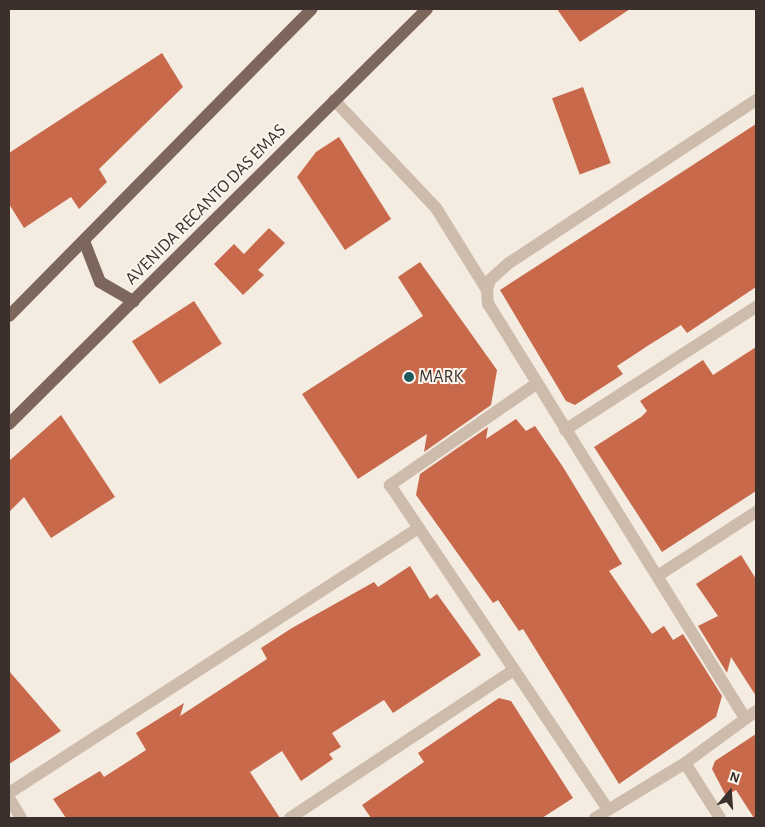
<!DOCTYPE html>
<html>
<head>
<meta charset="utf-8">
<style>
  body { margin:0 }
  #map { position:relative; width:765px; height:827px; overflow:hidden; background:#f4ebe1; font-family:"Alegreya Sans",sans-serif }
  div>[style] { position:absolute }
  .building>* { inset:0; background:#c8694b; transform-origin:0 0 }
  .minor>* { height:12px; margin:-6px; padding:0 6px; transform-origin:6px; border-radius:6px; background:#cdbbac }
  .major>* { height:12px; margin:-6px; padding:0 6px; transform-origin:6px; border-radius:6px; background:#7d675c }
  .dots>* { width:14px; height:14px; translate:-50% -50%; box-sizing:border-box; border:2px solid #fbf5ee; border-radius:50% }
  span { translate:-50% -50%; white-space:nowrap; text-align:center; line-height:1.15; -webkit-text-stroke:4px #fbf5ee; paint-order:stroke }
  .street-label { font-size:18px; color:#3b302b }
  .poi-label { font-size:18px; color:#3b302b }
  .left { translate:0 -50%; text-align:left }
  .frame { position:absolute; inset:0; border:10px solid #3b302b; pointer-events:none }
  .north { position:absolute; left:705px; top:767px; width:50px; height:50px; -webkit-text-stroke:4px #fbf5ee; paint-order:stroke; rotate:18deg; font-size:14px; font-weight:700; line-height:20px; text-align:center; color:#3b302b }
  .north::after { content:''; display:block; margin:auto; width:18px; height:22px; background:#3b302b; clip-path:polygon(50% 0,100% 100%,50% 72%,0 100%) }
</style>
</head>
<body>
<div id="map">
  <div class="building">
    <div style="clip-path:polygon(557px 9px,630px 9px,580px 42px)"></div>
    <div style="clip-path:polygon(162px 53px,183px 87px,99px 169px,107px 182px,79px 209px,71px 197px,24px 228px,9px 204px,9px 153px)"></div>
    <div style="left:583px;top:87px;width:81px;height:33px;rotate:70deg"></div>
    <div style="clip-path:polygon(756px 124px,756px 287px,687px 333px,681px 325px,649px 345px,617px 366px,623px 374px,575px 405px,566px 401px,500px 290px)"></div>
    <div style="clip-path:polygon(339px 137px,391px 219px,345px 250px,297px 177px,316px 152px)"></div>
    <div style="clip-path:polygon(269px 228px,285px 243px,258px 270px,264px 275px,243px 295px,214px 264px,234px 244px,244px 254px)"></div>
    <div style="clip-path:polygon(420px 262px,497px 370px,491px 405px,424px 452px,427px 434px,358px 479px,302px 394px,423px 316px,398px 277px)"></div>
    <div style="left:194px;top:301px;width:51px;height:74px;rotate:57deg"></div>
    <div style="clip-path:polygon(756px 347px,756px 491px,662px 552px,594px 447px,641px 417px,647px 411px,640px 401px,703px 360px,713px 375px)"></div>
    <div style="clip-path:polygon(61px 415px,115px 497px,51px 538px,24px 497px,9px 512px,9px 461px)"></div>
    <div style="clip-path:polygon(516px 419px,526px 431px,535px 426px,563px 467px,622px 564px,609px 571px,652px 634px,664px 626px,673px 640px,683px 634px,722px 696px,716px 717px,619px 784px,523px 629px,519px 631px,498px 600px,493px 603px,416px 495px,420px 474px,488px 427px,486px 439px)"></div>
    <div style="clip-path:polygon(741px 555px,756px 579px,756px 696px,731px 657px,727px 673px,698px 626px,718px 616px,696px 584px)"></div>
    <div style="clip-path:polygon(410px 566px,430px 599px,437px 594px,481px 655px,393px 713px,384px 700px,332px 733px,341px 747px,329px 754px,333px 759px,301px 781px,282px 751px,250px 772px,280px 818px,66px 818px,53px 799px,100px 771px,104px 777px,146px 750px,136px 733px,184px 703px,180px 716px,267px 659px,261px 648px,292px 628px,374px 582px,378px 587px)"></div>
    <div style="clip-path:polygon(9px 671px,61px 731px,9px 764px)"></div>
    <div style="clip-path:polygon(499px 698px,511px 701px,573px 798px,542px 818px,371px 818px,362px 805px,424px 762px,418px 753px)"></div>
    <div style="clip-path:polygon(756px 734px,756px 818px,754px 818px,736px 790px,726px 796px,712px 769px,715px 761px)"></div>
  </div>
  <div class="minor">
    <div style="left:334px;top:100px;width:149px;rotate:46.6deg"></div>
    <div style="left:436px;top:208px;width:97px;rotate:58.1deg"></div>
    <div style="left:536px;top:384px;width:178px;rotate:145.3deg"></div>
    <div style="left:390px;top:485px;width:391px;rotate:56.1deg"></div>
    <div style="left:565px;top:430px;width:227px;rotate:-32.8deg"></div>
    <div style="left:659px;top:575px;width:116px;rotate:-33deg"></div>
    <div style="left:745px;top:718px;width:487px;rotate:-121.8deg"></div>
    <div style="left:488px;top:304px;width:14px;rotate:-94deg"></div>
    <div style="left:487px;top:290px;width:10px;rotate:-73deg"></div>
    <div style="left:490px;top:280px;width:25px;rotate:-42deg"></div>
    <div style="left:509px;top:263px;width:296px;rotate:-33.4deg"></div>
    <div style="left:685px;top:763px;width:65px;rotate:57.5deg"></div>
    <div style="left:9px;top:793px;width:486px;rotate:-32.9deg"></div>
    <div style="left:9px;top:798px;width:23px;rotate:59deg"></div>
    <div style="left:290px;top:818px;width:268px;rotate:-33.5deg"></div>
    <div style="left:595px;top:818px;width:105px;rotate:-31.4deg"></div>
    <div style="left:685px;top:763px;width:88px;rotate:-36.2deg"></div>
  </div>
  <div class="major">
    <div style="left:84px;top:241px;width:44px;rotate:68.7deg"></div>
    <div style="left:100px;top:282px;width:39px;rotate:30deg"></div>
    <div style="left:9px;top:316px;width:431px;rotate:-45.4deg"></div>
    <div style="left:9px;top:424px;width:589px;rotate:-44.79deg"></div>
  </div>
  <div class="dots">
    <div style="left:409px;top:377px;background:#1f5a5e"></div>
  </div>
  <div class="street-label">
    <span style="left:206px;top:205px;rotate:-45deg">AVENIDA RECANTO DAS EMAS</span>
  </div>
  <div class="poi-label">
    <span class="left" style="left:419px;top:377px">MARK</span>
  </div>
  <div class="frame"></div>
  <div class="north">N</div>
</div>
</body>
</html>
